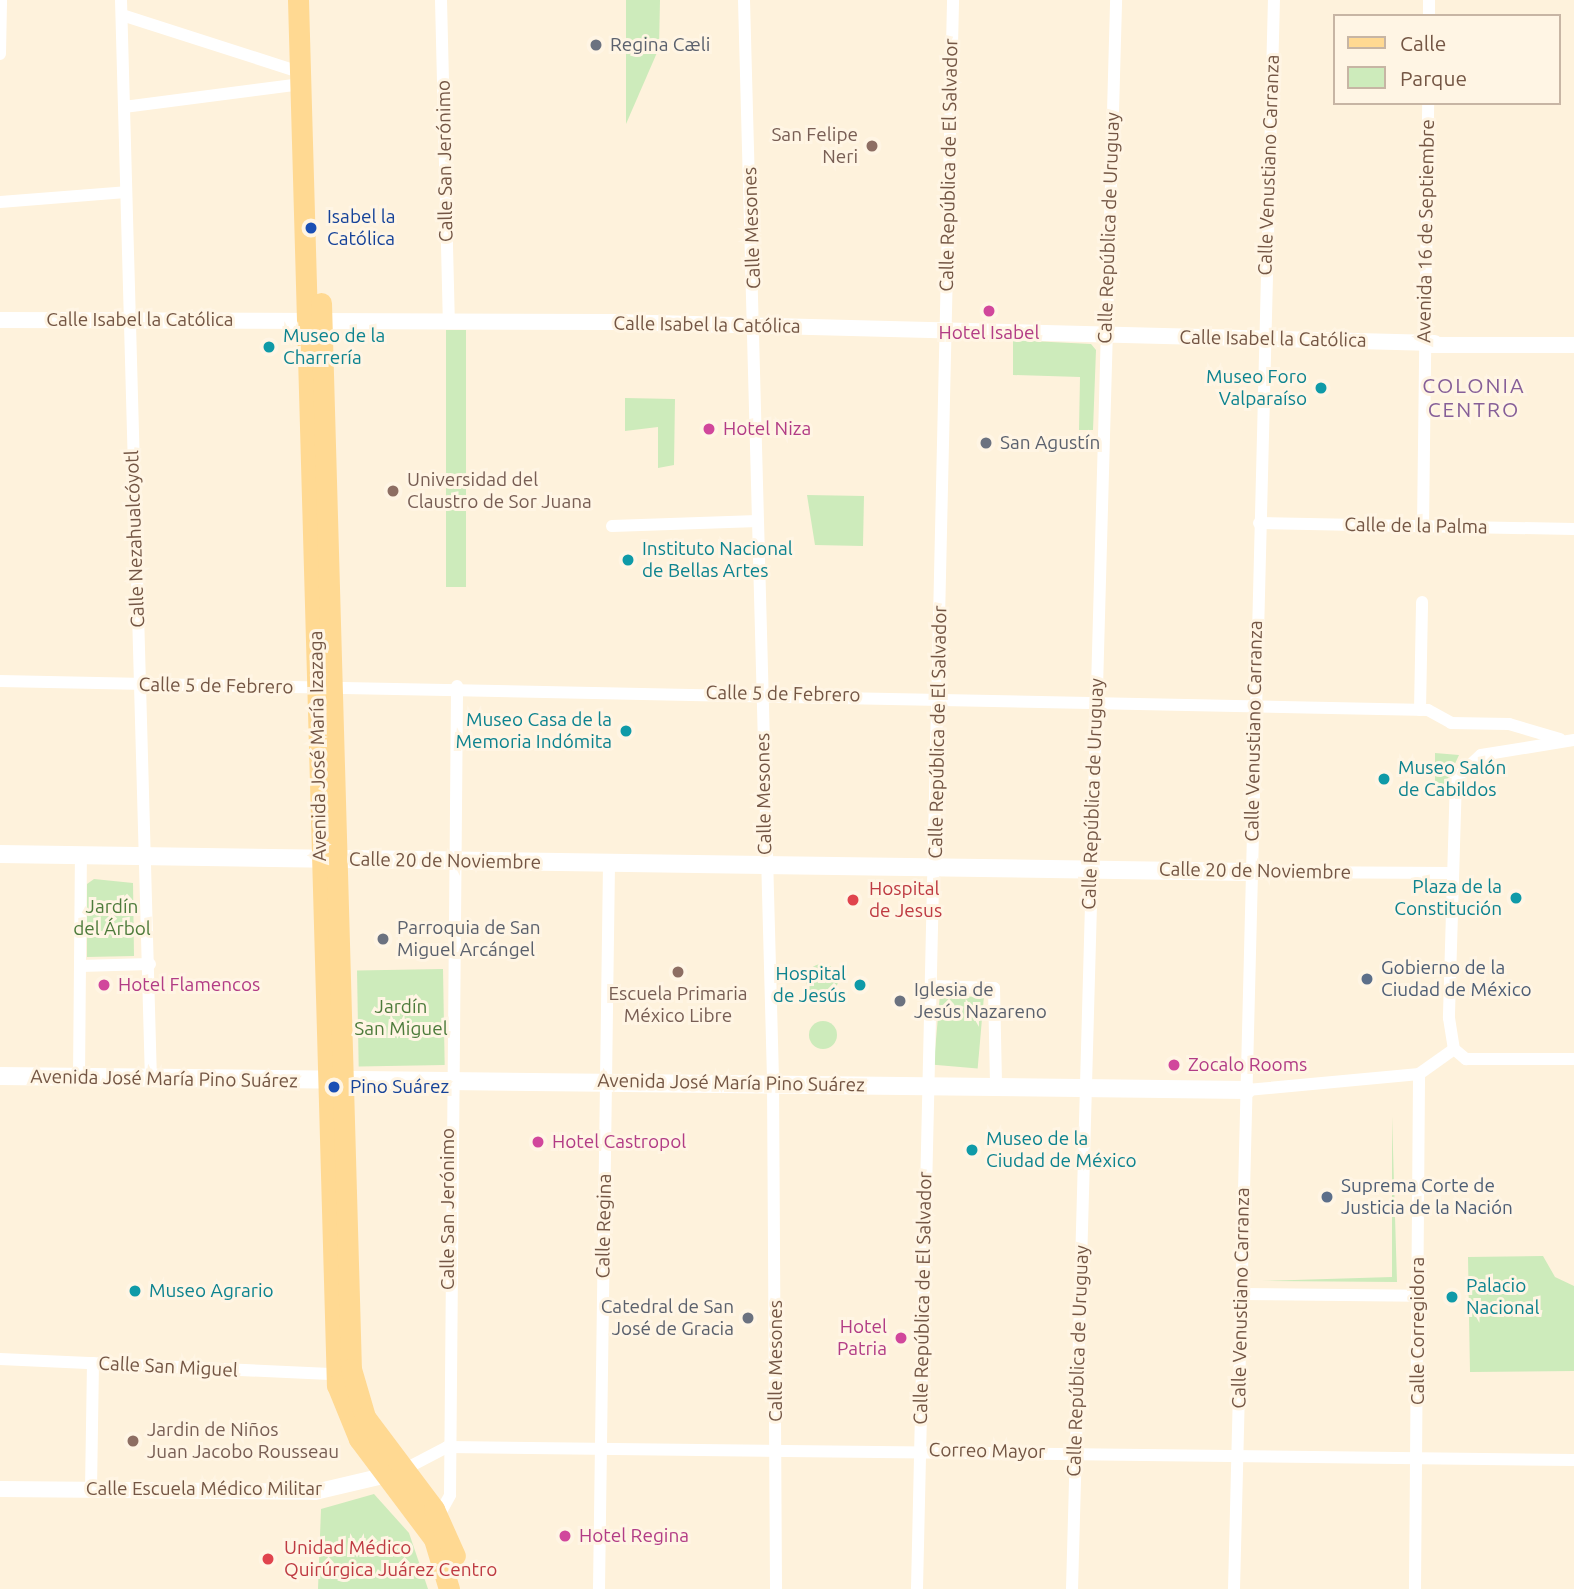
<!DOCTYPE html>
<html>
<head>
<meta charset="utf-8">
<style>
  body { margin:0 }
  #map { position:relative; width:1574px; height:1589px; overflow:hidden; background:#fef2dc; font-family:Ubuntu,sans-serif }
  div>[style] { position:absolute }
  .green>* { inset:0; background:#cdebbb; transform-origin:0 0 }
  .round { border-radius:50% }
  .minor>* { height:12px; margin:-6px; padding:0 6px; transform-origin:6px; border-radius:6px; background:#fff }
  .tertiary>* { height:16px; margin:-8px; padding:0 8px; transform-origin:8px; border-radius:8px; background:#fff }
  .secondary>* { height:18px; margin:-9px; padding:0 9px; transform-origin:9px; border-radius:9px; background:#fff }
  .primary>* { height:21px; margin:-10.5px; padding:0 10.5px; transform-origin:10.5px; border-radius:10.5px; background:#ffd992 }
  .dots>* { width:19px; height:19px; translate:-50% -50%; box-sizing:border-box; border:4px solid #fff5e4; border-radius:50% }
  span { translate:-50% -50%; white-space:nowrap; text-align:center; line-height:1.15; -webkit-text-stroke:6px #fff5e4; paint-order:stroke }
  .worship-label { font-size:19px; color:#5b616d }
  .left { translate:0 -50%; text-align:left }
  .right { translate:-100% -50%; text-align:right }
  .education-label { font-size:19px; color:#785e54 }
  .street-label { font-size:19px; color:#745644 }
  .transit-label { font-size:19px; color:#164399 }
  .hotel-label { font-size:19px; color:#b23c85 }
  .culture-label { font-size:19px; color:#0d838f }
  .health-label { font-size:19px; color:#be3a42 }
  .park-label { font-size:19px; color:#4d7b3b }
  .service-label { font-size:19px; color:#4e5e75 }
  .neighbourhood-label { font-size:21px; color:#865f98; letter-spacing:2px }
  .legend { position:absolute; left:1333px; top:14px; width:228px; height:91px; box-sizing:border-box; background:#fff5e4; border:2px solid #c7b5a4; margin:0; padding:9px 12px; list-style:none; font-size:21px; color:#745644 }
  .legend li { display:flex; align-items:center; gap:14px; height:35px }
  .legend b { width:35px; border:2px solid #c7b5a4 }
</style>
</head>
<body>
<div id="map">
  <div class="green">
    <div style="clip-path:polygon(626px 0,660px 0,659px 48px,626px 124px)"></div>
    <div style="left:446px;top:330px;width:20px;height:257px"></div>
    <div style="clip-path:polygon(1013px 340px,1091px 344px,1096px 350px,1093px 430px,1079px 430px,1080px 377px,1013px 375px)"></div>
    <div style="clip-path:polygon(625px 398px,675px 399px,674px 465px,658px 468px,658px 427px,625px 431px)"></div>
    <div style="clip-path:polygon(807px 495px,864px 496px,863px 546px,815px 545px)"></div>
    <div style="clip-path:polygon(1435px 753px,1459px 755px,1444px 787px,1435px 787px)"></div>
    <div style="clip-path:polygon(94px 879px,133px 883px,134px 956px,87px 957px,87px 884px)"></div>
    <div class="round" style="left:806px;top:964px;width:32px;height:32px"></div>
    <div style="left:443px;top:969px;width:96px;height:86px;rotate:89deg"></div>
    <div style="left:940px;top:994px;width:44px;height:71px;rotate:5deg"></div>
    <div class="round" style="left:809px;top:1021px;width:28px;height:28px"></div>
    <div style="clip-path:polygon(1392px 1116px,1397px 1282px,1261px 1281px,1392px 1277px)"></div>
    <div style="clip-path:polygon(1543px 1256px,1555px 1277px,1574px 1286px,1574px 1371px,1470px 1372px,1468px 1257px)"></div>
    <div style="clip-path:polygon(374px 1494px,409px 1533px,428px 1589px,318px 1589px,321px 1509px)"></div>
  </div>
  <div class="minor">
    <div style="left:121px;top:0;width:1079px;rotate:88.41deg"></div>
    <div style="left:441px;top:0;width:322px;rotate:88.6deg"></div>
    <div style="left:744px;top:0;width:1082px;rotate:88.46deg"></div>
    <div style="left:773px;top:1082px;width:507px;rotate:89.66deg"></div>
    <div style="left:122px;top:15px;width:187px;rotate:17.8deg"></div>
    <div style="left:1429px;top:16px;width:16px;rotate:-90deg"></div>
    <div style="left:0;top:54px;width:54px;rotate:-88.9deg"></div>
    <div style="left:124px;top:107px;width:177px;rotate:-7.4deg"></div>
    <div style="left:0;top:202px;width:126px;rotate:-4.5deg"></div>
    <div style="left:1259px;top:523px;width:315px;rotate:1.1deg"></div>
    <div style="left:612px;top:526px;width:146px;rotate:-2deg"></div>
    <div style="left:1423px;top:527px;width:424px;rotate:-89.3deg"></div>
    <div style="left:0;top:681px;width:1428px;rotate:1.16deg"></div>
    <div style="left:1428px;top:710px;width:26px;rotate:29deg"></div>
    <div style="left:1451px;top:723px;width:58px;rotate:1deg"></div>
    <div style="left:1509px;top:724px;width:53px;rotate:16.4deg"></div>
    <div style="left:1420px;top:710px;width:108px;rotate:-88.9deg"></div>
    <div style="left:1574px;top:740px;width:94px;rotate:170.8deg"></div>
    <div style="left:1481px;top:755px;width:34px;rotate:137deg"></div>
    <div style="left:1456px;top:778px;width:240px;rotate:91.7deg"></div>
    <div style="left:1449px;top:1018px;width:31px;rotate:81deg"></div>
    <div style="left:1454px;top:1049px;width:16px;rotate:40deg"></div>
    <div style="left:1466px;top:1059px;width:108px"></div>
    <div style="left:1251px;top:872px;width:201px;rotate:0.3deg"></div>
    <div style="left:80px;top:966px;width:70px;rotate:-1.6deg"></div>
    <div style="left:931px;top:986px;width:63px;rotate:1.8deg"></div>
    <div style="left:994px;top:988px;width:99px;rotate:88.8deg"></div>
    <div style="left:79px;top:1078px;width:222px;rotate:-89.5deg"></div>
    <div style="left:1247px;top:1090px;width:173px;rotate:-5.3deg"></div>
    <div style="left:1419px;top:1074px;width:43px;rotate:-35.5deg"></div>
    <div style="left:1241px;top:1294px;width:177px;rotate:0.6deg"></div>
    <div style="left:0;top:1359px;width:336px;rotate:2.6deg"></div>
    <div style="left:405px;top:1469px;width:47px;rotate:-27.6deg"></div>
    <div style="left:447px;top:1447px;width:1127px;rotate:0.66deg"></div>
    <div style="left:91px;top:1490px;width:127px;rotate:-89.1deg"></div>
    <div style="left:438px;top:1517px;width:25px;rotate:-61deg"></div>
    <div style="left:450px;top:1495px;width:809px;rotate:-89.5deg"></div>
    <div style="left:599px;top:1589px;width:726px;rotate:-89.21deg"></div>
    <div style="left:917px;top:1589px;width:1589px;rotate:-88.7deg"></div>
    <div style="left:1072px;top:1589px;width:1590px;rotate:-88.41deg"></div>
    <div style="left:1234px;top:1589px;width:1590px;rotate:-88.56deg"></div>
    <div style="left:1415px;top:1589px;width:515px;rotate:-89.55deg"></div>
  </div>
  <div class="tertiary">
    <div style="left:0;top:320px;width:613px;rotate:0.19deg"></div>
    <div style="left:613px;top:322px;width:822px;rotate:1.46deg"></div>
    <div style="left:1425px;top:345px;width:149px"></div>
    <div style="left:0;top:1489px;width:315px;rotate:0.5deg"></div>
    <div style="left:315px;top:1492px;width:83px;rotate:-13.2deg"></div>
  </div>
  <div class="secondary">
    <div style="left:0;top:854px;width:1251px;rotate:0.82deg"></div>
    <div style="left:0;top:1076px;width:1247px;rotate:0.64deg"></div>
  </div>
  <div class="primary">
    <div style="left:298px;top:0;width:1386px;rotate:88.39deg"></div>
    <div style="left:337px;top:1385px;width:58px;rotate:67.8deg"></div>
    <div style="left:359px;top:1439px;width:125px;rotate:53.1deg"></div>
    <div style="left:434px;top:1539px;width:52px;rotate:73.3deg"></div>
    <div style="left:321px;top:303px;width:1066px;rotate:88.39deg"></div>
    <div style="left:351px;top:1369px;width:50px;rotate:73.7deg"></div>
    <div style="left:365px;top:1417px;width:115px;rotate:53.1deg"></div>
    <div style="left:434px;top:1509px;width:51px;rotate:65.9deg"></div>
  </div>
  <div class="dots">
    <div style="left:596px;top:45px;background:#6b7280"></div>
    <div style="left:872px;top:146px;background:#8d6e63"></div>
    <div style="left:311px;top:228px;background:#1a4fb4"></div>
    <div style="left:989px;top:311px;background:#d1479c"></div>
    <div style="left:269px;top:347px;background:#0f9aa8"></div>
    <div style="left:1321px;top:388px;background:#0f9aa8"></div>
    <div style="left:709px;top:429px;background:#d1479c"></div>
    <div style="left:986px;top:443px;background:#6b7280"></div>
    <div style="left:393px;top:491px;background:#8d6e63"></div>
    <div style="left:628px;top:560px;background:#0f9aa8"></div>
    <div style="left:626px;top:731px;background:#0f9aa8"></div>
    <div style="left:1384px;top:779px;background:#0f9aa8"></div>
    <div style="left:1516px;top:898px;background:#0f9aa8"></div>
    <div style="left:853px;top:900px;background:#e0444e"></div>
    <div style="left:383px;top:939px;background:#6b7280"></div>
    <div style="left:678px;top:972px;background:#8d6e63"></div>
    <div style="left:1367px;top:979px;background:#5c6f8a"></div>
    <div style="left:104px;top:985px;background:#d1479c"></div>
    <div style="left:860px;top:985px;background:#0f9aa8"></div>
    <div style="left:900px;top:1001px;background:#6b7280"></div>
    <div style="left:1174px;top:1065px;background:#d1479c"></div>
    <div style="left:334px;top:1087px;background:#1a4fb4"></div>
    <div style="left:538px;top:1142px;background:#d1479c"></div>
    <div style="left:972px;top:1150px;background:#0f9aa8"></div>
    <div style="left:1327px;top:1197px;background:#5c6f8a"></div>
    <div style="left:135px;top:1291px;background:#0f9aa8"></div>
    <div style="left:1452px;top:1297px;background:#0f9aa8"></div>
    <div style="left:748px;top:1318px;background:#6b7280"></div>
    <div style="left:901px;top:1338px;background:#d1479c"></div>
    <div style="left:133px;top:1441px;background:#8d6e63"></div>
    <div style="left:565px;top:1536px;background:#d1479c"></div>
    <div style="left:268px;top:1559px;background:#e0444e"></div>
  </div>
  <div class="worship-label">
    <span class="left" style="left:610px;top:45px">Regina Cæli</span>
    <span class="left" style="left:1000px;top:443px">San Agustín</span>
    <span class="left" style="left:397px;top:939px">Parroquia de San<br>Miguel Arcángel</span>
    <span class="left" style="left:914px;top:1001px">Iglesia de<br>Jesús Nazareno</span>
    <span class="right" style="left:734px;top:1318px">Catedral de San<br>José de Gracia</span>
  </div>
  <div class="education-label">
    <span class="right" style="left:858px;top:146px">San Felipe<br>Neri</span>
    <span class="left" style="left:407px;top:491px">Universidad del<br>Claustro de Sor Juana</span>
    <span style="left:678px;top:1005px">Escuela Primaria<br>México Libre</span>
    <span class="left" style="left:147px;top:1441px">Jardin de Niños<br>Juan Jacobo Rousseau</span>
  </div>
  <div class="street-label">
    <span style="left:445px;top:161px;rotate:-91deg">Calle San Jerónimo</span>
    <span style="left:949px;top:165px;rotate:-89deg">Calle República de El Salvador</span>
    <span style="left:1269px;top:165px;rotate:-88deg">Calle Venustiano Carranza</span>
    <span style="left:752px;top:228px;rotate:-92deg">Calle Mesones</span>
    <span style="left:1109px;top:228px;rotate:-88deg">Calle República de Uruguay</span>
    <span style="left:1426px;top:231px;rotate:-89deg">Avenida 16 de Septiembre</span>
    <span style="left:140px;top:320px">Calle Isabel la Católica</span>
    <span style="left:707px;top:325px;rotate:1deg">Calle Isabel la Católica</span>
    <span style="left:1273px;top:339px;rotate:1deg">Calle Isabel la Católica</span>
    <span style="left:1416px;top:526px;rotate:1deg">Calle de la Palma</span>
    <span style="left:135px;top:539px;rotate:-92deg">Calle Nezahualcóyotl</span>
    <span style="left:216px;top:686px;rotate:1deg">Calle 5 de Febrero</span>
    <span style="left:783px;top:694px;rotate:1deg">Calle 5 de Febrero</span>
    <span style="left:1254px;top:731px;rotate:-89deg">Calle Venustiano Carranza</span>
    <span style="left:938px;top:732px;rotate:-89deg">Calle República de El Salvador</span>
    <span style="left:318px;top:746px;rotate:-91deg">Avenida José María Izazaga</span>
    <span style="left:764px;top:794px;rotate:-91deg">Calle Mesones</span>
    <span style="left:1093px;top:794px;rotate:-88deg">Calle República de Uruguay</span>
    <span style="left:445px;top:861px;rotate:1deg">Calle 20 de Noviembre</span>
    <span style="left:1255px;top:871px;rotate:1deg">Calle 20 de Noviembre</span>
    <span style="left:164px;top:1079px;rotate:1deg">Avenida José María Pino Suárez</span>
    <span style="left:731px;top:1083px;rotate:1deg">Avenida José María Pino Suárez</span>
    <span style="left:448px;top:1209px;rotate:-90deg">Calle San Jerónimo</span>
    <span style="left:604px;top:1226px;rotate:-89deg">Calle Regina</span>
    <span style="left:923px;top:1298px;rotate:-89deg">Calle República de El Salvador</span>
    <span style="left:1241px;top:1298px;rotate:-89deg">Calle Venustiano Carranza</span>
    <span style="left:1418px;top:1331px;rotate:-90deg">Calle Corregidora</span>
    <span style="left:776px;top:1361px;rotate:-90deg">Calle Mesones</span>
    <span style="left:1078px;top:1361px;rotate:-88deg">Calle República de Uruguay</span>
    <span style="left:168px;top:1367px;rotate:3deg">Calle San Miguel</span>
    <span style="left:987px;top:1451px;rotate:1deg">Correo Mayor</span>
    <span style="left:204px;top:1489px">Calle Escuela Médico Militar</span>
  </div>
  <div class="transit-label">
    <span class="left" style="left:327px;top:228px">Isabel la<br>Católica</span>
    <span class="left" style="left:350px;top:1087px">Pino Suárez</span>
  </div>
  <div class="hotel-label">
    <span style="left:989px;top:333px">Hotel Isabel</span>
    <span class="left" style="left:723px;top:429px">Hotel Niza</span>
    <span class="left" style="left:118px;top:985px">Hotel Flamencos</span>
    <span class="left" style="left:1188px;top:1065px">Zocalo Rooms</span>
    <span class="left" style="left:552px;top:1142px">Hotel Castropol</span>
    <span class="right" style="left:887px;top:1338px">Hotel<br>Patria</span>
    <span class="left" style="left:579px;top:1536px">Hotel Regina</span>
  </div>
  <div class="culture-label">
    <span class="left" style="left:283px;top:347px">Museo de la<br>Charrería</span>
    <span class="right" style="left:1307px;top:388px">Museo Foro<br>Valparaíso</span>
    <span class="left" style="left:642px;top:560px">Instituto Nacional<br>de Bellas Artes</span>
    <span class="right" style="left:612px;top:731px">Museo Casa de la<br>Memoria Indómita</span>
    <span class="left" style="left:1398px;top:779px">Museo Salón<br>de Cabildos</span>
    <span class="right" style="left:1502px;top:898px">Plaza de la<br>Constitución</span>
    <span class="right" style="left:846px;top:985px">Hospital<br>de Jesús</span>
    <span class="left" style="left:986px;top:1150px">Museo de la<br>Ciudad de México</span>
    <span class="left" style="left:1466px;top:1297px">Palacio<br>Nacional</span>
    <span class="left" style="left:149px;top:1291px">Museo Agrario</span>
  </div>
  <div class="health-label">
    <span class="left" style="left:869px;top:900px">Hospital<br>de Jesus</span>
    <span class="left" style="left:284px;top:1559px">Unidad Médico<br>Quirúrgica Juárez Centro</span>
  </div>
  <div class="park-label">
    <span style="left:112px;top:918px">Jardín<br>del Árbol</span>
    <span style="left:401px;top:1018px">Jardín<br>San Miguel</span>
  </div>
  <div class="service-label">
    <span class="left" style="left:1381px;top:979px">Gobierno de la<br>Ciudad de México</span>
    <span class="left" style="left:1341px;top:1197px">Suprema Corte de<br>Justicia de la Nación</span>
  </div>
  <div class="neighbourhood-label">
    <span style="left:1474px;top:397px">COLONIA<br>CENTRO</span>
  </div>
  <ul class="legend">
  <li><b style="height:9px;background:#ffd992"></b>Calle</li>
  <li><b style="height:19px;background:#cdebbb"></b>Parque</li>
  </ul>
</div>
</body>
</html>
